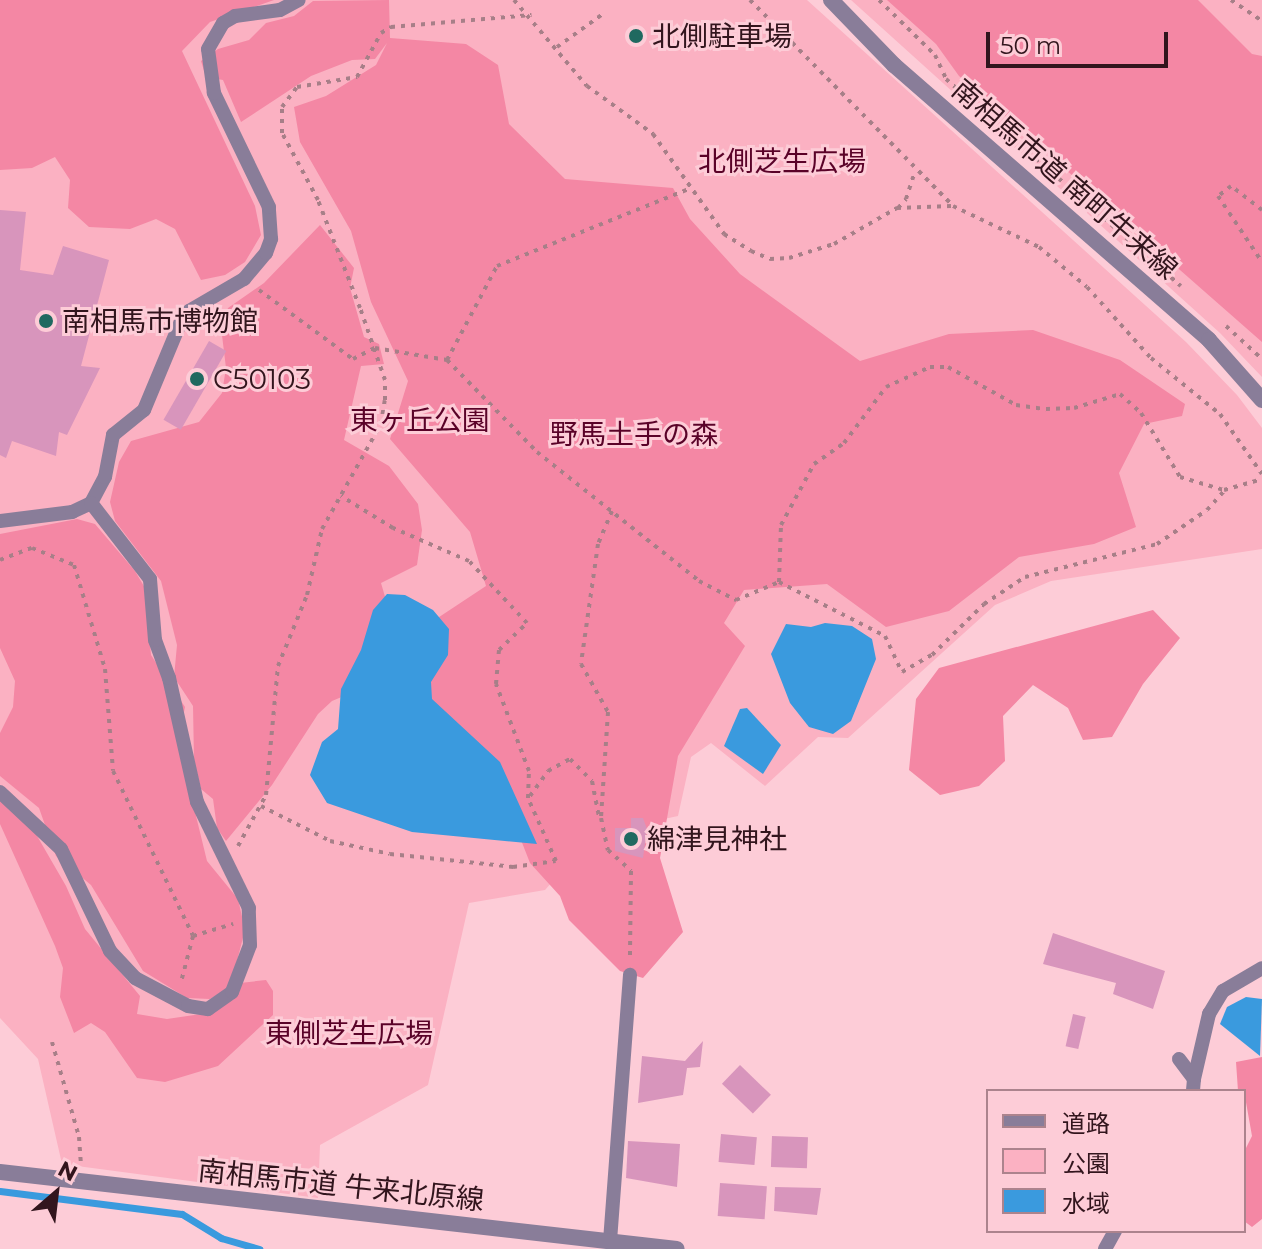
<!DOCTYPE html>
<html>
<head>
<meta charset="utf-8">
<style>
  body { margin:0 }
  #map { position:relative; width:1262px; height:1249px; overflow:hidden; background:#fdccd7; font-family:Montserrat,"Noto Sans JP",sans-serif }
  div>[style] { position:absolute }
  .green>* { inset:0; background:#fbb1c2 }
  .forest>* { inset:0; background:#f487a4 }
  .water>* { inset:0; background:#3a9ade }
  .stream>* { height:7px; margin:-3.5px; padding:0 3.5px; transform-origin:3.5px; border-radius:3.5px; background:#3a9ade }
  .building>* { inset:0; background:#d895bc; transform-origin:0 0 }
  .path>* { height:4px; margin-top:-2px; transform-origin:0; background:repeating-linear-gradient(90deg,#a77f88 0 4px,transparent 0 10px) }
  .lane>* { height:14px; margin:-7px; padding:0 7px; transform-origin:7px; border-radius:7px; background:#897d99 }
  .street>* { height:16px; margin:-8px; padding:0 8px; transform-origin:8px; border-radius:8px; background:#897d99 }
  .dots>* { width:22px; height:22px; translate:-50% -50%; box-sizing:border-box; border:4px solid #fdccd7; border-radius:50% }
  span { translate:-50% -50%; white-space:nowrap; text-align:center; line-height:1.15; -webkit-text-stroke:6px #fdccd7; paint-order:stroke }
  .poi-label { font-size:28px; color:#32151d }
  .left { translate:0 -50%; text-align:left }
  .park-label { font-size:28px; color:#5a0228 }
  .street-label { font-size:28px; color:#32151d }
  .legend { position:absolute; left:986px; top:1089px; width:260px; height:144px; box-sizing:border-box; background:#fdccd7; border:2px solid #ac838d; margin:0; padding:10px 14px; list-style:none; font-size:24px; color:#32151d }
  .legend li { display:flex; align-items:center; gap:16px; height:40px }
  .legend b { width:40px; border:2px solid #ac838d }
  .north { position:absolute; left:16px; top:1153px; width:80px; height:80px; -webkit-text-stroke:6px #fdccd7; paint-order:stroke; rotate:28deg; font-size:22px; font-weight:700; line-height:32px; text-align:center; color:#32151d }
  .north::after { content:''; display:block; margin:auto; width:28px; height:36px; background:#32151d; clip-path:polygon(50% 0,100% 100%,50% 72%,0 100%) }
  .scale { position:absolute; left:986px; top:32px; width:182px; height:36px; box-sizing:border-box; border:4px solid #32151d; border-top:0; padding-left:10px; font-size:24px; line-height:28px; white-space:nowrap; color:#32151d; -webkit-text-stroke:6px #fdccd7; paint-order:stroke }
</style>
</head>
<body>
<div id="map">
  <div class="green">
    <div style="clip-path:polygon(0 0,807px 0,1186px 342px,1237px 395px,1262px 428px,1262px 549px,1051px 581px,995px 605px,848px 738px,818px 737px,765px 786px,711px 743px,691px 757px,678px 816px,664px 819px,646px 777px,545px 890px,469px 903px,428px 1085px,320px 1145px,318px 1198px,62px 1164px,38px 1059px,0 1018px)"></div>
    <div style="clip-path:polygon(851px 0,1262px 0,1262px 377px,1220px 333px)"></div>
  </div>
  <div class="forest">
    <div style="clip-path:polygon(0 0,274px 0,210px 22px,182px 51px,255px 206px,261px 235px,245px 262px,225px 275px,201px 280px,175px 229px,156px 219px,130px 229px,89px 227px,68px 208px,70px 180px,55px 157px,32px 168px,0 170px)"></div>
    <div style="clip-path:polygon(389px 0,390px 38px,466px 44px,498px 65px,509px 124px,565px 179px,673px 188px,690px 219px,740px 274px,860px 361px,949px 334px,1033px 330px,1120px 360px,1185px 404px,1182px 416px,1144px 424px,1119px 473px,1136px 527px,1094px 544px,1019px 557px,949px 611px,886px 627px,827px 584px,744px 590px,724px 623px,745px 646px,678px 756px,660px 858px,683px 932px,643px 978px,620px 971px,569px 920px,560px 896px,530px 863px,512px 817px,433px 735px,421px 629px,486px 586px,470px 532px,390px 439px,408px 381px,371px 302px,351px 231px,300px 142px,294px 107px,326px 96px,376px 65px,387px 43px,375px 59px,352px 60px,311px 76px,241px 122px,223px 80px,206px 77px,201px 61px,218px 49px,249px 40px,266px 23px,294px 16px,313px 1px)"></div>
    <div style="clip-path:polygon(887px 0,1198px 0,1252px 54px,1262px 56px,1262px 342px,959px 76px,936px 44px)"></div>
    <div style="clip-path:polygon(320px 225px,354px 268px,350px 288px,364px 337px,379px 344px,384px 364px,361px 366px,344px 440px,389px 466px,418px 504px,422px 530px,417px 565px,381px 583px,391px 617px,363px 688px,332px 701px,318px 714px,272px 785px,226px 841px,217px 828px,213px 799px,201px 789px,194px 760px,193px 706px,174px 677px,177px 645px,161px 581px,115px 521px,110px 502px,119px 462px,131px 441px,199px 422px,222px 393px,226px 368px,221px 327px,228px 308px,264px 283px)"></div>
    <div style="clip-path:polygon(77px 519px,95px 524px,135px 571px,145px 588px,151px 655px,185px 707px,178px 742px,207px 861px,238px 899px,245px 930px,231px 984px,266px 980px,273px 991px,273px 1015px,218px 1066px,165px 1082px,137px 1078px,105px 1032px,91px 1023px,74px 1033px,60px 997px,63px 968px,55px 946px,0 824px,0 796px,14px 796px,66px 886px,85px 929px,140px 996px,137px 1014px,167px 1019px,201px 1014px,220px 993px,210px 999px,187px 998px,143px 971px,91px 885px,56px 856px,39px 808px,0 776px,0 733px,13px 707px,15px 681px,0 648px,0 534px)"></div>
    <div style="clip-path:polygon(1153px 610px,1180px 638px,1143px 684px,1112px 737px,1083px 740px,1068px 708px,1033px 685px,1003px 716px,1005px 761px,979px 786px,940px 795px,909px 770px,916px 699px,939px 668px)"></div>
    <div style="clip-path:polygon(1262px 1057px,1262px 1219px,1252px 1227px,1244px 1221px,1244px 1152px,1252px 1136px,1244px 1091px,1238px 1091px,1236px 1062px)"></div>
  </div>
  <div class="water">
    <div style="clip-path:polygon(387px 594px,405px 595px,433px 610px,449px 629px,448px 655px,431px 682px,432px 699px,500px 762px,537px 844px,412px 832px,327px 803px,310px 775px,322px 742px,338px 729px,341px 689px,361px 650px,373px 610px)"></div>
    <div style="clip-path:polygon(825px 623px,852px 626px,872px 639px,876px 659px,851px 721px,833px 734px,809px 727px,790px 703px,771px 654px,786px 624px,811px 627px)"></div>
    <div style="clip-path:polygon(747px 708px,781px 745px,763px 774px,724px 746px,740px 709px)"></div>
    <div style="clip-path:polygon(1246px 997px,1262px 999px,1260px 1056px,1220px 1024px,1227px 1007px)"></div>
  </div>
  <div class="stream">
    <div style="left:0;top:1191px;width:183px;rotate:7.2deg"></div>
    <div style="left:182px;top:1214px;width:46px;rotate:31.6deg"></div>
    <div style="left:221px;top:1238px;width:40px;rotate:16deg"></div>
  </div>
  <div class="building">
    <div style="clip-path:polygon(0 210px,26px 212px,20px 270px,53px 275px,63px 246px,109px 260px,81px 366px,100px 368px,67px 435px,59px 432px,56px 456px,12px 441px,6px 458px,0 455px)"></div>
    <div style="left:209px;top:341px;width:20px;height:91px;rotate:30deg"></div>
    <div style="clip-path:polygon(631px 818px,643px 818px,647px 829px,643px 858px,615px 851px,615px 828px,631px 828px)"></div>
    <div style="clip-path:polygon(1053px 933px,1165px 971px,1153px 1009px,1113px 994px,1116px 983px,1043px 964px)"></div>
    <div style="left:1073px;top:1014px;width:13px;height:33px;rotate:13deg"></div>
    <div style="clip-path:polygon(703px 1041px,700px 1067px,687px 1068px,683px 1095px,638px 1103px,642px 1056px,685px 1061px)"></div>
    <div style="left:740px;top:1065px;width:43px;height:26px;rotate:44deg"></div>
    <div style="left:721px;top:1134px;width:36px;height:28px;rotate:5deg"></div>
    <div style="left:772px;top:1136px;width:36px;height:31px;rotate:2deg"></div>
    <div style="clip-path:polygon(628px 1141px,680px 1144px,677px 1187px,626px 1178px)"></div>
    <div style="left:720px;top:1183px;width:47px;height:33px;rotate:4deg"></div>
    <div style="clip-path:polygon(775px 1187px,821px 1188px,817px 1215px,774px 1211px)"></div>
  </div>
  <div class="path">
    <div style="left:514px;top:0;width:113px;rotate:49.7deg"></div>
    <div style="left:587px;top:86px;width:82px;rotate:36deg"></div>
    <div style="left:653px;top:134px;width:123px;rotate:54.6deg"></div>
    <div style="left:724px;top:234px;width:32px;rotate:32deg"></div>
    <div style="left:751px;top:251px;width:21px;rotate:23deg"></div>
    <div style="left:770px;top:259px;width:19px;rotate:-3deg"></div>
    <div style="left:789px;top:258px;width:47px;rotate:-17.3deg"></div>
    <div style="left:834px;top:244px;width:73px;rotate:-29.7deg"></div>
    <div style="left:897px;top:208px;width:54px;rotate:-2.1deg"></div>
    <div style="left:750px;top:0;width:289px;rotate:45.4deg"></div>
    <div style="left:953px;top:206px;width:95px;rotate:25.5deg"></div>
    <div style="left:1039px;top:247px;width:62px;rotate:39.8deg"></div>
    <div style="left:1087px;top:287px;width:96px;rotate:48deg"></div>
    <div style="left:1151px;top:358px;width:89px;rotate:39.1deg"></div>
    <div style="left:1220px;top:414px;width:73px;rotate:55deg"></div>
    <div style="left:879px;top:0;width:78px;rotate:44.5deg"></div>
    <div style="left:935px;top:55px;width:26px;rotate:65deg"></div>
    <div style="left:946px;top:79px;width:313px;rotate:41.4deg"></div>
    <div style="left:1231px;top:0;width:37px;rotate:34deg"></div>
    <div style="left:557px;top:47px;width:57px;rotate:-35.7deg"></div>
    <div style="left:898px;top:208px;width:12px;rotate:-48deg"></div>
    <div style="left:906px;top:199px;width:29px;rotate:-72deg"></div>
    <div style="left:1262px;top:210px;width:39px;rotate:-142deg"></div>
    <div style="left:1231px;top:186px;width:16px;rotate:142deg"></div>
    <div style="left:1218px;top:196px;width:79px;rotate:56.3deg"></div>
    <div style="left:259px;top:290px;width:117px;rotate:36.3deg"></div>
    <div style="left:353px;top:359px;width:25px;rotate:-27deg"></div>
    <div style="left:375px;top:348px;width:73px;rotate:9.5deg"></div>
    <div style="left:447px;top:360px;width:129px;rotate:45.6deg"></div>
    <div style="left:537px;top:452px;width:207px;rotate:38.5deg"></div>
    <div style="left:699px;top:581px;width:42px;rotate:27.2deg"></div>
    <div style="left:736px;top:600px;width:47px;rotate:-22.7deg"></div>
    <div style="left:779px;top:582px;width:57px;rotate:-88deg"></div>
    <div style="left:781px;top:525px;width:69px;rotate:-61.6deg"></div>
    <div style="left:814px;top:464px;width:37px;rotate:-35deg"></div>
    <div style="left:844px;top:443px;width:70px;rotate:-53.1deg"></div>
    <div style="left:886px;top:387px;width:48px;rotate:-24.4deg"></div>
    <div style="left:930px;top:367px;width:18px"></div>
    <div style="left:948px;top:367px;width:78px;rotate:29.2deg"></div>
    <div style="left:1016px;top:405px;width:30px;rotate:8deg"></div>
    <div style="left:1046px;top:409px;width:28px;rotate:-2deg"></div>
    <div style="left:1074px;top:408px;width:48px;rotate:-16.9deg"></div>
    <div style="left:1120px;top:394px;width:28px;rotate:42deg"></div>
    <div style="left:1141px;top:413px;width:75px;rotate:58.6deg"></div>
    <div style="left:1180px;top:477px;width:46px;rotate:16.5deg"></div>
    <div style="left:1224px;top:490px;width:40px;rotate:-16deg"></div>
    <div style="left:1226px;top:326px;width:49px;rotate:42.5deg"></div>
    <div style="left:447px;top:360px;width:106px;rotate:-62deg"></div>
    <div style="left:497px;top:266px;width:209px;rotate:-21.9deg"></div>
    <div style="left:612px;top:511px;width:36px;rotate:113deg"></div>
    <div style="left:598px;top:544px;width:121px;rotate:98.1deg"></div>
    <div style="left:581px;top:664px;width:55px;rotate:60.6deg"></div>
    <div style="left:608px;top:712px;width:106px;rotate:93.8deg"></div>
    <div style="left:601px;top:818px;width:33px;rotate:78deg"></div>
    <div style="left:608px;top:850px;width:31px;rotate:42deg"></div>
    <div style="left:631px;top:871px;width:87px;rotate:90.7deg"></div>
    <div style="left:0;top:560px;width:34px;rotate:-21deg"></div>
    <div style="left:32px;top:548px;width:45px;rotate:22deg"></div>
    <div style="left:74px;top:565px;width:109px;rotate:73.4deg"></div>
    <div style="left:105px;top:669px;width:102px;rotate:85.5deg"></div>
    <div style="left:113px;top:771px;width:183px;rotate:64.1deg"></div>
    <div style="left:193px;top:936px;width:48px;rotate:104.6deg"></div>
    <div style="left:779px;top:582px;width:119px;rotate:27deg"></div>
    <div style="left:885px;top:636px;width:40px;rotate:65deg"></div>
    <div style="left:902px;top:672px;width:34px;rotate:-30deg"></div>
    <div style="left:932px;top:655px;width:73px;rotate:-44.4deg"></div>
    <div style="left:984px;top:604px;width:49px;rotate:-33.4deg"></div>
    <div style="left:1025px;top:577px;width:136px;rotate:-14deg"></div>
    <div style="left:1157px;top:544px;width:60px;rotate:-34.2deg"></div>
    <div style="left:1207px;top:510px;width:25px;rotate:-48deg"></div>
    <div style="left:530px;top:796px;width:31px;rotate:-54deg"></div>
    <div style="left:548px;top:771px;width:25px;rotate:-29deg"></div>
    <div style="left:570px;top:759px;width:31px;rotate:45deg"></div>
    <div style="left:592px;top:781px;width:36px;rotate:79deg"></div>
    <div style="left:261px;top:806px;width:77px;rotate:26.9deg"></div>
    <div style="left:330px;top:841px;width:61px;rotate:12.2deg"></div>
    <div style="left:390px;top:854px;width:124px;rotate:6deg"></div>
    <div style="left:513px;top:867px;width:43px;rotate:-7.9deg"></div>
    <div style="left:556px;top:861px;width:69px;rotate:-114deg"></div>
    <div style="left:528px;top:798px;width:27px;rotate:-88deg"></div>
    <div style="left:529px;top:771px;width:93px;rotate:-110.8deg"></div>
    <div style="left:496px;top:684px;width:34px;rotate:-85deg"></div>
    <div style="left:499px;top:650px;width:39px;rotate:-44deg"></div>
    <div style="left:527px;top:623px;width:85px;rotate:-133.1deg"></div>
    <div style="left:469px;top:561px;width:83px;rotate:-156.5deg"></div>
    <div style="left:393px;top:528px;width:61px;rotate:-148.4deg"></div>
    <div style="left:238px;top:846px;width:58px;rotate:-61.2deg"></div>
    <div style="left:266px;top:795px;width:130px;rotate:-84.7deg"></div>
    <div style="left:278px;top:666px;width:77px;rotate:-67.8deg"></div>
    <div style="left:307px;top:595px;width:68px;rotate:-77.2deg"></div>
    <div style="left:322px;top:529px;width:120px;rotate:-60.7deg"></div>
    <div style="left:381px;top:424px;width:24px;rotate:-81deg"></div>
    <div style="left:385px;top:400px;width:20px;rotate:-90deg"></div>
    <div style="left:385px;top:380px;width:76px;rotate:-109.1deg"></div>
    <div style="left:360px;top:308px;width:116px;rotate:-111.3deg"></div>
    <div style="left:318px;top:200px;width:76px;rotate:-118.2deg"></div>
    <div style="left:282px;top:133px;width:26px;rotate:-90deg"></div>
    <div style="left:282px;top:107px;width:25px;rotate:-53deg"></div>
    <div style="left:297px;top:87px;width:61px;rotate:-9.5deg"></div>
    <div style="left:357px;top:77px;width:50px;rotate:-61.4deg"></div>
    <div style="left:381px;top:33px;width:12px;rotate:-31deg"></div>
    <div style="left:391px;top:27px;width:141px;rotate:-4.9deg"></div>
    <div style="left:193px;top:936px;width:42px;rotate:-16.7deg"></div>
    <div style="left:52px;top:1042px;width:99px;rotate:74.1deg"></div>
    <div style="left:79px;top:1137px;width:26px;rotate:86deg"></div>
  </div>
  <div class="lane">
    <div style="left:0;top:521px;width:73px;rotate:-7.1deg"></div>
    <div style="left:72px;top:512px;width:21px;rotate:-25deg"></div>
    <div style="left:91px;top:503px;width:30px;rotate:-62deg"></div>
    <div style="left:105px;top:477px;width:43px;rotate:-79.2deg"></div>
    <div style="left:113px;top:435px;width:40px;rotate:-39deg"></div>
    <div style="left:144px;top:410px;width:96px;rotate:-67.4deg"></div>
    <div style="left:181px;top:321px;width:13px;rotate:-51deg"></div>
    <div style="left:189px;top:311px;width:64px;rotate:-30.2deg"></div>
    <div style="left:244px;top:279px;width:34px;rotate:-50deg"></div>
    <div style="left:266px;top:253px;width:15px;rotate:-70deg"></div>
    <div style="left:271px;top:239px;width:32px;rotate:-94deg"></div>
    <div style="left:269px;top:207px;width:127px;rotate:-115.8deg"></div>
    <div style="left:214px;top:93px;width:44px;rotate:-97.8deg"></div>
    <div style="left:208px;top:49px;width:30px;rotate:-60deg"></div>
    <div style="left:223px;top:23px;width:14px;rotate:-30deg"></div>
    <div style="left:235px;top:16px;width:45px;rotate:-7.6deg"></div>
    <div style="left:280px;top:10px;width:21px;rotate:-28deg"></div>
    <div style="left:0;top:792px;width:83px;rotate:43.1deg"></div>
    <div style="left:61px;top:849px;width:113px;rotate:64.3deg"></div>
    <div style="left:110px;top:951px;width:37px;rotate:47deg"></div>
    <div style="left:135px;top:978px;width:60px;rotate:27.8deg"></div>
    <div style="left:188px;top:1006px;width:20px;rotate:9deg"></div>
    <div style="left:208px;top:1009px;width:29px;rotate:-35deg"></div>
    <div style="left:232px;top:992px;width:50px;rotate:-69deg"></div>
    <div style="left:250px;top:945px;width:37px;rotate:-92deg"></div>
    <div style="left:249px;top:908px;width:118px;rotate:-116.1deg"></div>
    <div style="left:197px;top:802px;width:127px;rotate:-102.7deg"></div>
    <div style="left:169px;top:678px;width:40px;rotate:-110.2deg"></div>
    <div style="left:155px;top:640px;width:61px;rotate:-94.7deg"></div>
    <div style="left:150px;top:579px;width:96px;rotate:-127.8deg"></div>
    <div style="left:1179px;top:1059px;width:25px;rotate:53deg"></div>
    <div style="left:1194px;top:1079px;width:12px;rotate:95deg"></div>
    <div style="left:1194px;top:1079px;width:67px;rotate:-77deg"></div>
    <div style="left:1209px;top:1014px;width:27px;rotate:-59deg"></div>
    <div style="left:1223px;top:991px;width:45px;rotate:-30.5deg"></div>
    <div style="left:610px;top:1241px;width:267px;rotate:-85.7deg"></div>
    <div style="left:1105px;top:1249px;width:21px;rotate:-61deg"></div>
  </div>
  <div class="street">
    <div style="left:831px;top:0;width:91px;rotate:45.9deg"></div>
    <div style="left:894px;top:65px;width:418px;rotate:41.1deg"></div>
    <div style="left:1209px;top:340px;width:80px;rotate:48.5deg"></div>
    <div style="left:0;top:1172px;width:681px;rotate:6.49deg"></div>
  </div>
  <div class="dots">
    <div style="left:636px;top:36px;background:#206960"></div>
    <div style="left:46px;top:321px;background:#206960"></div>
    <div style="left:197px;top:379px;background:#206960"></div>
    <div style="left:631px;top:839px;background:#206960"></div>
  </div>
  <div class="poi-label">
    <span class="left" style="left:652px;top:36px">北側駐車場</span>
    <span class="left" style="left:62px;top:321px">南相馬市博物館</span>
    <span class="left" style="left:213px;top:379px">C50103</span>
    <span class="left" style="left:647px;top:839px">綿津見神社</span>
  </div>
  <div class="park-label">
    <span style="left:782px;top:161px">北側芝生広場</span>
    <span style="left:420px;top:420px">東ヶ丘公園</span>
    <span style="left:634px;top:434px">野馬土手の森</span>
    <span style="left:349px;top:1033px">東側芝生広場</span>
  </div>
  <div class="street-label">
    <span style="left:1065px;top:179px;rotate:41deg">南相馬市道 南町牛来線</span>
    <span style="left:341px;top:1185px;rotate:6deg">南相馬市道 牛来北原線</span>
  </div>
  <ul class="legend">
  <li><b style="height:10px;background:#897d99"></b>道路</li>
  <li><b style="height:22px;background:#fbb1c2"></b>公園</li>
  <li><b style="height:22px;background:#3a9ade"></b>水域</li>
  </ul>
  <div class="north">N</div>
  <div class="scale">50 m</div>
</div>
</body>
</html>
